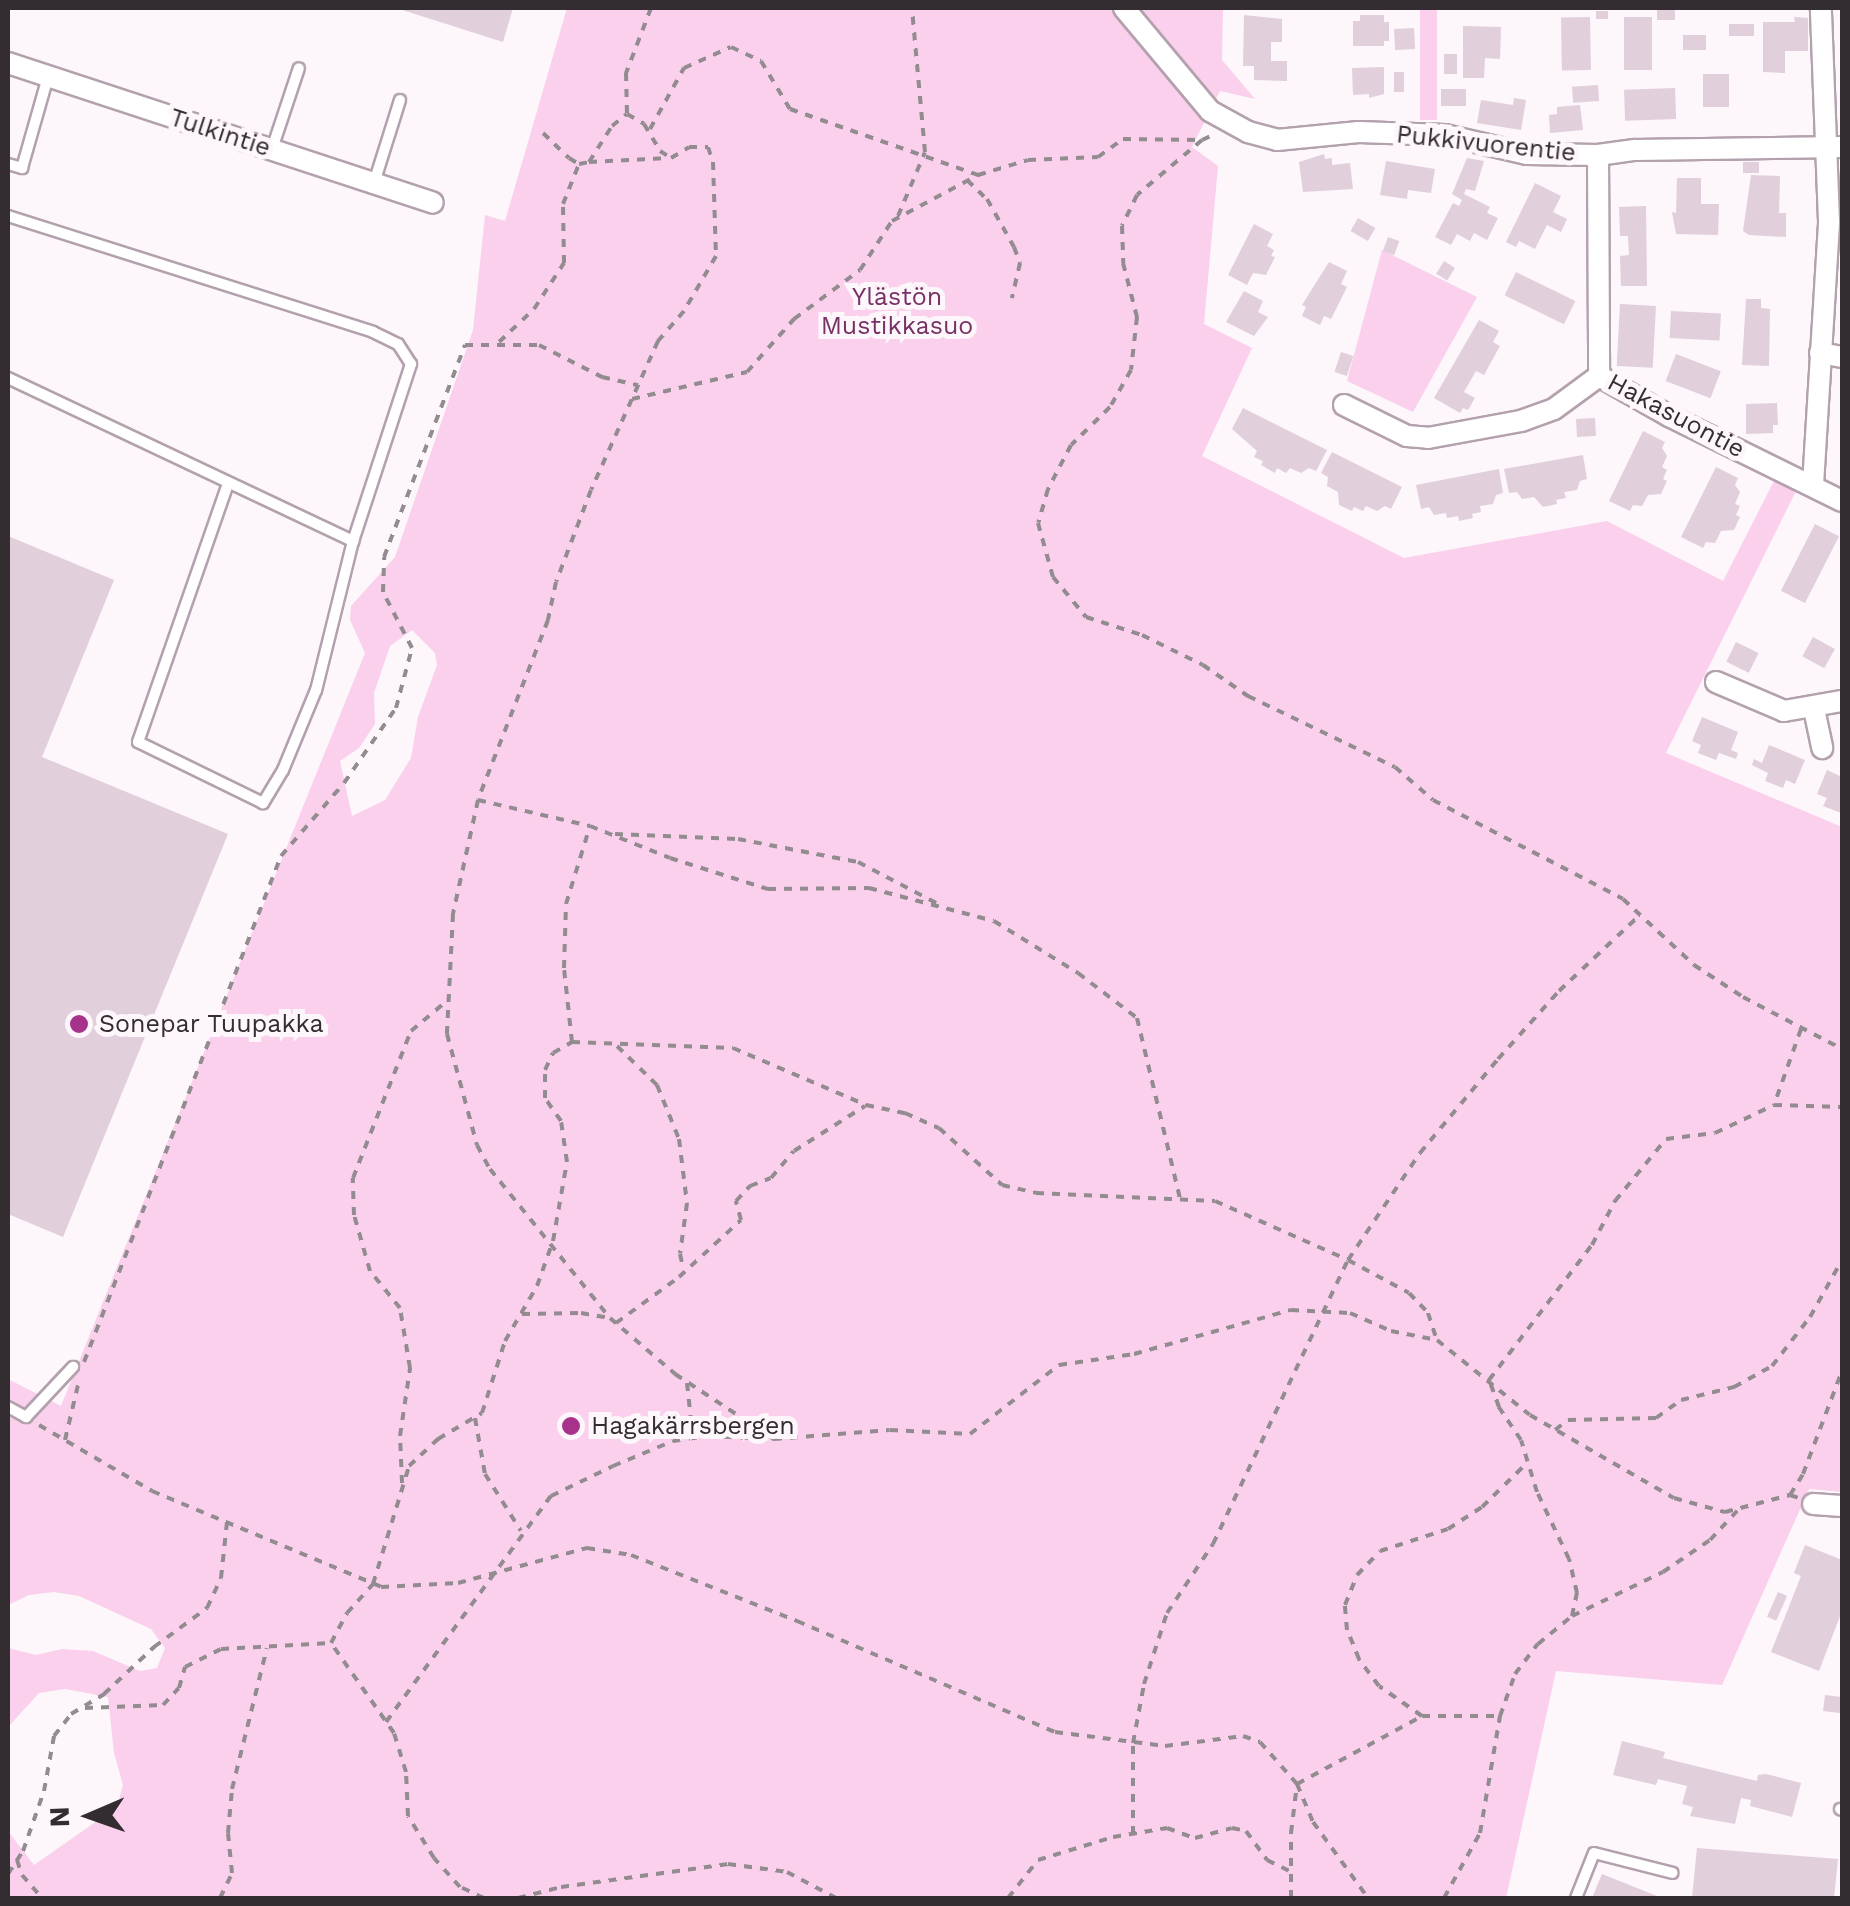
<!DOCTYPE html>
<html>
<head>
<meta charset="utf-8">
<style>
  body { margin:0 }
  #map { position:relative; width:1850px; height:1906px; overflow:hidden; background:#fdf6fb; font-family:"Work Sans",sans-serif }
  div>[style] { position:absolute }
  .green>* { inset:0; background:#fad0ec; transform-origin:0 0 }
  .building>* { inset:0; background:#e1cfdb; transform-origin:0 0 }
  .path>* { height:4px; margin-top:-2px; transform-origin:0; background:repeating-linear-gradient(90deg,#928b90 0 8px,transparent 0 16px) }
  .roads { filter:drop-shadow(2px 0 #b3a1ad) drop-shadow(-2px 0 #b3a1ad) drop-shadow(0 2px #b3a1ad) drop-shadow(0 -2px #b3a1ad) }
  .lane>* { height:10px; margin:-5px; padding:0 5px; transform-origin:5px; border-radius:5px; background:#fff }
  .street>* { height:20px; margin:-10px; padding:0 10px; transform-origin:10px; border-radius:10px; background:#fff }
  .dots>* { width:28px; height:28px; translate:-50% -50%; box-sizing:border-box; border:5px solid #fdf6fb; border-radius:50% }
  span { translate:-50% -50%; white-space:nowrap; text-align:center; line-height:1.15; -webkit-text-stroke:10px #fdf6fb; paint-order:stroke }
  .street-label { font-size:25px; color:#332c31 }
  .park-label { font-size:25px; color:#763264 }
  .poi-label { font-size:25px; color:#332c31 }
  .left { translate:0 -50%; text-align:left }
  .frame { position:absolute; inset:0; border:10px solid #332c31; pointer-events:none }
  .north { position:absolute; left:40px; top:1766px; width:100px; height:100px; -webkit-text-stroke:8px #fdf6fb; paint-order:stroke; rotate:268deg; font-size:28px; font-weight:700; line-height:40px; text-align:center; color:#332c31 }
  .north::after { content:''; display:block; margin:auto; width:35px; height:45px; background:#332c31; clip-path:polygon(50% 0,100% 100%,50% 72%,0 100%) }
</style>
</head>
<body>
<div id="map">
  <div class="green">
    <div style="clip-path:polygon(evenodd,567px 8px,1223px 8px,1222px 60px,1255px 99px,1220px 91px,1192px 147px,1218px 166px,1204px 324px,1252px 348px,1202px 456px,1404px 558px,1607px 521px,1723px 581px,1775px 479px,1797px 489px,1666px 753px,1842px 827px,1842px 1492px,1809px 1489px,1722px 1685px,1556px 1671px,1506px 1898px,8px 1898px,8px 1831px,34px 1865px,117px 1807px,123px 1785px,114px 1753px,108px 1697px,65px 1689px,39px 1693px,8px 1727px,8px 1648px,36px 1655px,62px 1649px,93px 1651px,140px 1671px,157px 1668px,165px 1648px,151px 1629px,79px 1596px,54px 1592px,29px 1595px,8px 1605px,8px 1379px,61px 1406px,365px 653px,350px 620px,351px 606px,395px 557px,473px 330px,485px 215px,505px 221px,567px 8px,412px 630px,435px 653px,437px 665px,418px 717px,411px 758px,385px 800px,352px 816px,340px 761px,359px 748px,375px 724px,374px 693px,390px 646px,412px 630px)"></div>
    <div style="left:1420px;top:8px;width:17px;height:112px"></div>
    <div style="clip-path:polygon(1382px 250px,1477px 297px,1413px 412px,1347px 381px)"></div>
  </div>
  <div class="building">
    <div style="clip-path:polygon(396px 8px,513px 8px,503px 42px)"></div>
    <div style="left:1675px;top:10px;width:10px;height:18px;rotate:90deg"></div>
    <div style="left:1596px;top:11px;width:12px;height:8px"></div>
    <div style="clip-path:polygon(1244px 15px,1282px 19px,1282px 42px,1271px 42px,1271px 61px,1287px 61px,1287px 81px,1254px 80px,1254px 66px,1243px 66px)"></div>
    <div style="clip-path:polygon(1360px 15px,1384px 15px,1384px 22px,1389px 22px,1389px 41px,1384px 41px,1384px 46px,1353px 46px,1353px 21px,1360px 21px)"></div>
    <div style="left:1590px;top:17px;width:53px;height:29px;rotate:89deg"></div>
    <div style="left:1652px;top:17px;width:53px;height:28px;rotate:90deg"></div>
    <div style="clip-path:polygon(1794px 17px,1808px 18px,1808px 51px,1785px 51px,1785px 73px,1763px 72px,1763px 22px,1795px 22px)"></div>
    <div style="left:1729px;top:24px;width:25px;height:12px"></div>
    <div style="clip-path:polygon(1463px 26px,1501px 27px,1500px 59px,1485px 58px,1484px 78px,1463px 78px)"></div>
    <div style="left:1414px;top:28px;width:21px;height:20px;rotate:87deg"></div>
    <div style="left:1683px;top:35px;width:23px;height:15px"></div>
    <div style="left:1444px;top:54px;width:13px;height:20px"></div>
    <div style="clip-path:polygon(1384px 67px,1384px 94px,1369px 98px,1369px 94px,1353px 95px,1352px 68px)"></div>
    <div style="left:1394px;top:72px;width:10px;height:20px"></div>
    <div style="left:1703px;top:74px;width:26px;height:33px"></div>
    <div style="left:1598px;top:85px;width:16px;height:26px;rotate:86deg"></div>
    <div style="left:1675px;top:88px;width:31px;height:51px;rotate:88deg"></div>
    <div style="left:1441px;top:89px;width:25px;height:17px"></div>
    <div style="clip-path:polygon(1514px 98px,1526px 100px,1521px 130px,1477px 123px,1481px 100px,1513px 105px)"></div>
    <div style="clip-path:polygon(1580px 105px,1583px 130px,1550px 133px,1549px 115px,1557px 114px,1557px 107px)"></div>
    <div style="clip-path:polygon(1324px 154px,1325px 159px,1332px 158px,1332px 165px,1350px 163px,1353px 189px,1303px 192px,1299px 162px)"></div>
    <div style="clip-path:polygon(1467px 158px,1484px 161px,1475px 191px,1466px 189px,1464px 194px,1490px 207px,1487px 213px,1498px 218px,1487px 240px,1474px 233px,1470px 241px,1457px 234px,1451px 245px,1435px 237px,1453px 203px,1459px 206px,1462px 200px,1452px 194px)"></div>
    <div style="clip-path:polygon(1386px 161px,1435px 169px,1431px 193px,1408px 190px,1407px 199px,1380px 195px)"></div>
    <div style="left:1743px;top:162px;width:16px;height:11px"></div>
    <div style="clip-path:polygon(1751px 175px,1780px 176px,1779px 213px,1786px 213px,1786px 237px,1749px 235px,1743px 231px)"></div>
    <div style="clip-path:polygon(1677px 178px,1701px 178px,1701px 204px,1719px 204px,1718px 235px,1676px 234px,1672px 212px,1676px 213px)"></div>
    <div style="clip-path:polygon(1535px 183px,1561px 196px,1553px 212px,1567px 219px,1561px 232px,1547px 225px,1535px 249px,1519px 241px,1516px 247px,1506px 242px)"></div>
    <div style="clip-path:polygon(1646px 206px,1647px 286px,1621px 286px,1620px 256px,1629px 255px,1628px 236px,1620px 236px,1619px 207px)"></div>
    <div style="left:1358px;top:218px;width:20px;height:15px;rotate:30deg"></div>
    <div style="clip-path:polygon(1254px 224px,1273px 234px,1267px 246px,1274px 250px,1271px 256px,1275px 257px,1266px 275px,1253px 273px,1247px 285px,1228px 275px)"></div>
    <div style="left:1388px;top:237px;width:12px;height:15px;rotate:20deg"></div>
    <div style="left:1444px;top:261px;width:13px;height:15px;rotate:32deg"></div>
    <div style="clip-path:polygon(1329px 262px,1347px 271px,1341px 284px,1347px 287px,1331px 319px,1324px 316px,1320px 325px,1302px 316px,1306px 307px,1302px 305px)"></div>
    <div style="left:1516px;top:272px;width:66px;height:26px;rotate:26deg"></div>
    <div style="clip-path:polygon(1244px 291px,1263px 301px,1258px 312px,1268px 317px,1254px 336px,1226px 322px)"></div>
    <div style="clip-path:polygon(1746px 299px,1761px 299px,1761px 308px,1770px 309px,1769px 366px,1742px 365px)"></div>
    <div style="left:1620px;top:304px;width:36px;height:62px;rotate:3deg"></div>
    <div style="left:1671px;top:311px;width:50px;height:27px;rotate:3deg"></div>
    <div style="clip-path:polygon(1479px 320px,1499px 331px,1493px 342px,1500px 346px,1484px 375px,1476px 371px,1464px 392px,1475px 398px,1468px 410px,1463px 408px,1460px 413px,1434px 398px)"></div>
    <div style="left:1341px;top:352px;width:13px;height:21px;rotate:18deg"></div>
    <div style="left:1676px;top:354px;width:48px;height:29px;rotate:21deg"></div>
    <div style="clip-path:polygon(1777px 403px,1778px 425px,1773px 425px,1773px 433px,1746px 434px,1746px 404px)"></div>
    <div style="clip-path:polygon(1243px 408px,1327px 450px,1316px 471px,1309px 468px,1301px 473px,1290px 468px,1286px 473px,1277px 468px,1275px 473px,1261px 465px,1263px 461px,1254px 457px,1257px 451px,1232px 429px)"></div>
    <div style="left:1595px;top:418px;width:18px;height:19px;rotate:87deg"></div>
    <div style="clip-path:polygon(1643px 431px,1665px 442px,1662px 448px,1667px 456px,1662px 467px,1667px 470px,1663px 479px,1667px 481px,1661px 494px,1648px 495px,1642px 506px,1633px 505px,1630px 511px,1609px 501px)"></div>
    <div style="clip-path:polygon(1332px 452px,1402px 487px,1391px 509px,1385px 506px,1377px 511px,1366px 506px,1363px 511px,1354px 507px,1352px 511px,1339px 505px,1338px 492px,1327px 486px,1328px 477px,1321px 473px)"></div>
    <div style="clip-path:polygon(1583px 455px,1587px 479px,1580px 481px,1577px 490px,1564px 492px,1566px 498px,1556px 500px,1557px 504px,1543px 507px,1534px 497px,1522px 499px,1517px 492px,1509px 493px,1504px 469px)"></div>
    <div style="clip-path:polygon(1716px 467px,1738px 478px,1735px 485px,1740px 492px,1735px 504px,1740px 506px,1736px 515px,1740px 517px,1734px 530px,1721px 531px,1715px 543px,1706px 542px,1703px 548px,1681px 537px)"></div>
    <div style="clip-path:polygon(1499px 469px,1503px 493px,1496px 495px,1493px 504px,1480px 506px,1481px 512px,1472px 514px,1473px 518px,1459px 521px,1458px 516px,1447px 518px,1446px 513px,1434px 515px,1429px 507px,1421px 509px,1416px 485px)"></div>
    <div style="left:1815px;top:524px;width:27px;height:75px;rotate:27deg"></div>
    <div style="clip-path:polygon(8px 536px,114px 580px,42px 757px,228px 834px,63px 1237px,8px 1214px)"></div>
    <div style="left:1813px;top:637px;width:25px;height:22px;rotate:29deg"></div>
    <div style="left:1736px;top:642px;width:25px;height:22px;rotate:26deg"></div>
    <div style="clip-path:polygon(1702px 717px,1738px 732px,1731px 750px,1738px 753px,1736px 759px,1719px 753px,1716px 760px,1698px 753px,1701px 745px,1692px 741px)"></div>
    <div style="clip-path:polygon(1769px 745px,1805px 760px,1795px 784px,1786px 780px,1783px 788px,1765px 781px,1768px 773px,1752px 765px,1754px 759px,1762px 763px)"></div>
    <div style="clip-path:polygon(1827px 770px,1842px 777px,1841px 813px,1823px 806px,1827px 798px,1817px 794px)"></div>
    <div style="clip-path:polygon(1805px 1545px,1842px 1560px,1842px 1611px,1819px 1671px,1771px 1652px,1801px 1576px,1794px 1573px)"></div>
    <div style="left:1778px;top:1592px;width:10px;height:27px;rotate:24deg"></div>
    <div style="left:1825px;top:1695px;width:17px;height:16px;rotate:7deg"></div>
    <div style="clip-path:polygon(1622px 1741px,1665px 1752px,1663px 1758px,1757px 1781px,1758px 1775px,1766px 1774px,1801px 1783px,1792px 1817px,1750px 1806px,1751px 1800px,1741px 1798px,1735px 1824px,1690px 1816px,1693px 1807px,1682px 1804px,1687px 1786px,1658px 1779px,1656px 1785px,1613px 1775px)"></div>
    <div style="clip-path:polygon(1697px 1848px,1838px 1859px,1834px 1898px,1692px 1898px)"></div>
    <div style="clip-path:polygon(1602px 1874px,1662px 1898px,1592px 1898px)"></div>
  </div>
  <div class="path">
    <div style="left:651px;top:8px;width:70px;rotate:111deg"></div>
    <div style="left:626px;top:73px;width:41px;rotate:88.6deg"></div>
    <div style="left:627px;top:114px;width:20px;rotate:30deg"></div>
    <div style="left:644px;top:124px;width:31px;rotate:59deg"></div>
    <div style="left:660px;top:151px;width:13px;rotate:32deg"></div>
    <div style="left:671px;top:158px;width:21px;rotate:-31deg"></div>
    <div style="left:689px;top:147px;width:19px"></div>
    <div style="left:708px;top:147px;width:16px;rotate:72deg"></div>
    <div style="left:713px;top:162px;width:94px;rotate:88.2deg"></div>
    <div style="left:716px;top:256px;width:64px;rotate:120.2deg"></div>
    <div style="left:684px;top:311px;width:40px;rotate:131deg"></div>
    <div style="left:658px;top:341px;width:163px;rotate:114.2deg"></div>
    <div style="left:591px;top:490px;width:98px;rotate:110.8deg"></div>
    <div style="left:556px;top:582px;width:39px;rotate:102deg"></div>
    <div style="left:548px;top:620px;width:193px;rotate:111.3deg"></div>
    <div style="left:478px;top:800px;width:117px;rotate:102.4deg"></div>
    <div style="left:453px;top:914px;width:120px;rotate:92.9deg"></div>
    <div style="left:447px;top:1034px;width:115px;rotate:74.9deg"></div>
    <div style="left:477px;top:1145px;width:27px;rotate:62deg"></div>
    <div style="left:490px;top:1169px;width:191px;rotate:51.2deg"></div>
    <div style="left:610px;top:1318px;width:86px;rotate:40.7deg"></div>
    <div style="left:675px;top:1374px;width:118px;rotate:33.3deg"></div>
    <div style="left:650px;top:129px;width:70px;rotate:-60.9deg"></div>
    <div style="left:684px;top:68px;width:51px;rotate:-24.1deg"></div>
    <div style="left:731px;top:47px;width:33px;rotate:25deg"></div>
    <div style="left:761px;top:61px;width:56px;rotate:58.9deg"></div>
    <div style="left:790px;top:109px;width:199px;rotate:19.3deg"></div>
    <div style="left:543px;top:133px;width:36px;rotate:44deg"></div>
    <div style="left:569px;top:158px;width:12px;rotate:31deg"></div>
    <div style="left:579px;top:164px;width:10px;rotate:-11deg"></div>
    <div style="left:589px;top:162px;width:43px;rotate:-57.4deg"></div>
    <div style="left:612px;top:126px;width:19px;rotate:-39deg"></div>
    <div style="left:1202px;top:140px;width:85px;rotate:139.8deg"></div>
    <div style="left:1137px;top:195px;width:34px;rotate:116deg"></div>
    <div style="left:1122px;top:226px;width:37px;rotate:88deg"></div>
    <div style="left:1123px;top:263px;width:56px;rotate:75.5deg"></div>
    <div style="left:1137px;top:317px;width:53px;rotate:96.5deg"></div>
    <div style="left:1131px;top:370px;width:43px;rotate:119.6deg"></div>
    <div style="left:1110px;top:407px;width:54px;rotate:135.7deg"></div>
    <div style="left:1071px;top:445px;width:50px;rotate:117.6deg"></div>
    <div style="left:1048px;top:489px;width:35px;rotate:106deg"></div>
    <div style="left:1038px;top:523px;width:56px;rotate:74.5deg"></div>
    <div style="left:1053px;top:577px;width:52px;rotate:50.5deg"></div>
    <div style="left:1086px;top:617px;width:59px;rotate:17.8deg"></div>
    <div style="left:1142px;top:635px;width:68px;rotate:26.2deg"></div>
    <div style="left:1203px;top:665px;width:55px;rotate:34.6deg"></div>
    <div style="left:1248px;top:696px;width:163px;rotate:25.8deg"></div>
    <div style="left:1395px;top:767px;width:50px;rotate:41deg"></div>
    <div style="left:1433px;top:800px;width:214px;rotate:27.5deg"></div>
    <div style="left:1623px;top:899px;width:97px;rotate:42.9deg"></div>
    <div style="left:1694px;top:965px;width:59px;rotate:33.1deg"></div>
    <div style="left:1743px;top:997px;width:112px;rotate:27.7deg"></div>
    <div style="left:589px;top:162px;width:80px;rotate:-2.9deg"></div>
    <div style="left:967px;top:180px;width:28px;rotate:44deg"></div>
    <div style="left:987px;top:199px;width:55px;rotate:60.6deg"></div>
    <div style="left:1014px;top:247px;width:17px;rotate:69deg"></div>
    <div style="left:1020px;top:263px;width:36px;rotate:103deg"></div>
    <div style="left:898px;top:216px;width:69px;rotate:-67.1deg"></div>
    <div style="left:925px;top:152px;width:145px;rotate:-95.2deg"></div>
    <div style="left:499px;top:342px;width:48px;rotate:-43.3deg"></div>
    <div style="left:534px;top:309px;width:55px;rotate:-56.9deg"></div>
    <div style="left:564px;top:263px;width:59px;rotate:-91deg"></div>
    <div style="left:563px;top:204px;width:43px;rotate:-68.2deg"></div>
    <div style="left:632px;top:399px;width:118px;rotate:-13.2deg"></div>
    <div style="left:747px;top:372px;width:71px;rotate:-48.4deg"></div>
    <div style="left:794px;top:319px;width:82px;rotate:-36.6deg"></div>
    <div style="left:860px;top:270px;width:59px;rotate:-56.9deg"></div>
    <div style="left:892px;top:221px;width:98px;rotate:-28.1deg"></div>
    <div style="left:978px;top:175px;width:52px;rotate:-16.7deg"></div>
    <div style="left:1028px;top:160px;width:70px;rotate:-2.5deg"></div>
    <div style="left:1098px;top:157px;width:31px;rotate:-36deg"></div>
    <div style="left:1123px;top:139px;width:79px;rotate:0.7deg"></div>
    <div style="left:1202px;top:140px;width:14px;rotate:-25deg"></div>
    <div style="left:478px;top:800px;width:115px;rotate:13.1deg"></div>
    <div style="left:590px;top:826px;width:86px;rotate:21.8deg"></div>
    <div style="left:670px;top:858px;width:103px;rotate:17.6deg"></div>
    <div style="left:768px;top:889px;width:101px;rotate:-0.6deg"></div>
    <div style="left:869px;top:888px;width:129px;rotate:14.8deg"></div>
    <div style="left:994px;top:921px;width:99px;rotate:31.8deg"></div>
    <div style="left:1078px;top:973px;width:74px;rotate:37.3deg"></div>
    <div style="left:1137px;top:1018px;width:186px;rotate:76.6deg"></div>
    <div style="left:615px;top:834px;width:123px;rotate:2.3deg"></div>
    <div style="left:738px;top:839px;width:122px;rotate:10.9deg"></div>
    <div style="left:858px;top:862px;width:90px;rotate:27.7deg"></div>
    <div style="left:1801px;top:1029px;width:81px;rotate:109.6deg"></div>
    <div style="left:1774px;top:1105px;width:68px;rotate:1.7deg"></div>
    <div style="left:572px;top:1042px;width:74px;rotate:-96.2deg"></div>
    <div style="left:564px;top:968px;width:64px;rotate:-88.2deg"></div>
    <div style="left:566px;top:904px;width:82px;rotate:-72.9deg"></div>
    <div style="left:617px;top:1046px;width:56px;rotate:44.3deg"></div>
    <div style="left:657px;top:1085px;width:58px;rotate:67.8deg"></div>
    <div style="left:679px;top:1139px;width:64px;rotate:82.9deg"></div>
    <div style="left:687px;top:1203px;width:51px;rotate:97.8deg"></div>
    <div style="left:680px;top:1254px;width:13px;rotate:77deg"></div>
    <div style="left:522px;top:1314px;width:59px;rotate:-1deg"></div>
    <div style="left:581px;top:1313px;width:29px;rotate:10deg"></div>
    <div style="left:616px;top:1323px;width:78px;rotate:-36.1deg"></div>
    <div style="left:679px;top:1277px;width:84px;rotate:-42.6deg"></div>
    <div style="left:741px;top:1220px;width:20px;rotate:-105deg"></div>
    <div style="left:736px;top:1201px;width:21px;rotate:-47deg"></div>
    <div style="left:750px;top:1186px;width:22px;rotate:-21deg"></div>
    <div style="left:771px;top:1178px;width:35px;rotate:-50deg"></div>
    <div style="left:794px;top:1151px;width:84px;rotate:-32.4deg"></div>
    <div style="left:84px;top:1362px;width:543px;rotate:-68.73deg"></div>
    <div style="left:281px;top:856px;width:96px;rotate:-49.2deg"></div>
    <div style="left:344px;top:783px;width:91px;rotate:-55.3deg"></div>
    <div style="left:396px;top:708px;width:62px;rotate:-75.1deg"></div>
    <div style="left:412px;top:648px;width:63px;rotate:-117.4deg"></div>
    <div style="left:383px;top:592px;width:35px;rotate:-88deg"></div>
    <div style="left:384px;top:557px;width:227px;rotate:-69.1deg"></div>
    <div style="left:465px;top:345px;width:74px"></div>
    <div style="left:539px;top:345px;width:71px;rotate:26.9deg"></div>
    <div style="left:602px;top:377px;width:37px;rotate:13deg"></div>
    <div style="left:687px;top:1383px;width:55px;rotate:83.8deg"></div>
    <div style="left:475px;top:1418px;width:57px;rotate:79.9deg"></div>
    <div style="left:485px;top:1474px;width:67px;rotate:57.7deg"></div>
    <div style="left:39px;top:1425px;width:131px;rotate:30.3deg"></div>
    <div style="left:152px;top:1491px;width:248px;rotate:22.7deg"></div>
    <div style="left:381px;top:1587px;width:77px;rotate:-3deg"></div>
    <div style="left:458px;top:1583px;width:134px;rotate:-15.2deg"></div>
    <div style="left:587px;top:1548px;width:45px;rotate:9deg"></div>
    <div style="left:631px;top:1555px;width:179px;rotate:21.7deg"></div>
    <div style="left:797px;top:1621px;width:281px;rotate:23.3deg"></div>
    <div style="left:1055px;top:1732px;width:111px;rotate:7.3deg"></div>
    <div style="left:1165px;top:1746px;width:79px;rotate:-7.3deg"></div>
    <div style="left:1243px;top:1736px;width:18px;rotate:19deg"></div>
    <div style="left:1260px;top:1742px;width:56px;rotate:48.6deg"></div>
    <div style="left:1297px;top:1784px;width:41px;rotate:67.2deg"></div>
    <div style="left:1313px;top:1822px;width:94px;rotate:54.1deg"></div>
    <div style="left:1555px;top:1430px;width:16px;rotate:-38deg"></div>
    <div style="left:1568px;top:1420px;width:88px;rotate:-1.3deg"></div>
    <div style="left:1656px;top:1418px;width:31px;rotate:-36deg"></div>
    <div style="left:1681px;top:1400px;width:55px;rotate:-13.8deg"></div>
    <div style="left:1734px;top:1387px;width:43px;rotate:-28.9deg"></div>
    <div style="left:1772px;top:1366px;width:62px;rotate:-52.2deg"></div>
    <div style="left:1810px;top:1317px;width:65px;rotate:-60.7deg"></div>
    <div style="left:65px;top:1440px;width:61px;rotate:-76.7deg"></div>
    <div style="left:402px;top:1483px;width:47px;rotate:-92.4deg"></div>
    <div style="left:400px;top:1436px;width:69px;rotate:-81.6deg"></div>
    <div style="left:410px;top:1368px;width:61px;rotate:-99.5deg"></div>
    <div style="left:400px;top:1308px;width:48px;rotate:-129deg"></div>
    <div style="left:370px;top:1271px;width:58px;rotate:-105.9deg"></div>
    <div style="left:354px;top:1215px;width:37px;rotate:-92deg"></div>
    <div style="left:353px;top:1178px;width:158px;rotate:-68.5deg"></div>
    <div style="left:411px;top:1031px;width:48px;rotate:-40deg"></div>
    <div style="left:1790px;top:1495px;width:25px;rotate:-58deg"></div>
    <div style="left:1803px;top:1474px;width:110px;rotate:-69.3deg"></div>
    <div style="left:1572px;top:1616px;width:24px;rotate:-78deg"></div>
    <div style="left:1577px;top:1593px;width:35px;rotate:-103deg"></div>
    <div style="left:1569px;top:1559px;width:74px;rotate:-115.5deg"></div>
    <div style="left:1537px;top:1492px;width:54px;rotate:-107.1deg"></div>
    <div style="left:1521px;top:1440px;width:40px;rotate:-124deg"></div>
    <div style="left:1499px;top:1407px;width:29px;rotate:-110deg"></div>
    <div style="left:1489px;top:1380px;width:170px;rotate:-52.7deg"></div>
    <div style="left:1592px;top:1245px;width:50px;rotate:-62.4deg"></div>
    <div style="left:1615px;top:1201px;width:80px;rotate:-50.6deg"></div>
    <div style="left:1666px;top:1139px;width:49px;rotate:-7deg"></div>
    <div style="left:1715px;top:1133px;width:65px;rotate:-25.4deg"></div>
    <div style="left:85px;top:1708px;width:78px;rotate:-2.2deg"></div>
    <div style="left:163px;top:1705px;width:23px;rotate:-47deg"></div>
    <div style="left:179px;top:1688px;width:22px;rotate:-74deg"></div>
    <div style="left:185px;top:1667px;width:40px;rotate:-26.6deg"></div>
    <div style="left:221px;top:1649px;width:110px;rotate:-3.1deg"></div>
    <div style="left:1422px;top:1716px;width:52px;rotate:-145.1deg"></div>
    <div style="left:1379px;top:1686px;width:34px;rotate:-127deg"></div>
    <div style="left:1359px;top:1659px;width:31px;rotate:-112deg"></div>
    <div style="left:1347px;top:1630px;width:25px;rotate:-95deg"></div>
    <div style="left:1345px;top:1605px;width:32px;rotate:-68deg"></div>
    <div style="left:1357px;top:1575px;width:33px;rotate:-46deg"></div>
    <div style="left:1380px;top:1551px;width:71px;rotate:-17.9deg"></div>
    <div style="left:1448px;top:1529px;width:40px;rotate:-32.9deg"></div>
    <div style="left:1482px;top:1507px;width:64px;rotate:-44.4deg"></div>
    <div style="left:386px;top:1722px;width:280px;rotate:-53.9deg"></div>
    <div style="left:551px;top:1496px;width:69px;rotate:-25.8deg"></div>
    <div style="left:613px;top:1466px;width:65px;rotate:-22.6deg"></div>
    <div style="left:673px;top:1441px;width:35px;rotate:-8deg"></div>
    <div style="left:708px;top:1436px;width:66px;rotate:2.6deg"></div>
    <div style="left:774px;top:1439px;width:116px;rotate:-4.4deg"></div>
    <div style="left:890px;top:1430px;width:80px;rotate:2.9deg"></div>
    <div style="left:970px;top:1434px;width:113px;rotate:-37.8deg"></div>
    <div style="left:1059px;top:1365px;width:76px;rotate:-8.3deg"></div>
    <div style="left:1134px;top:1354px;width:163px;rotate:-15.7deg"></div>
    <div style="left:1291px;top:1310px;width:59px;rotate:2.9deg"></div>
    <div style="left:1350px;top:1313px;width:45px;rotate:23.7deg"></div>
    <div style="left:1391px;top:1331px;width:47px;rotate:11.1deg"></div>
    <div style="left:1437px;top:1340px;width:119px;rotate:38.9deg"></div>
    <div style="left:1530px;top:1415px;width:166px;rotate:30deg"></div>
    <div style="left:1674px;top:1498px;width:53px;rotate:15.4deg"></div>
    <div style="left:1725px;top:1512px;width:67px;rotate:-14.7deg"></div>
    <div style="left:1790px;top:1495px;width:9px;rotate:18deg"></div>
    <div style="left:1133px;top:1834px;width:91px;rotate:-90deg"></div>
    <div style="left:1133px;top:1743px;width:60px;rotate:-79.4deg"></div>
    <div style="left:1144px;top:1684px;width:75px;rotate:-72.1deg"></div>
    <div style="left:1167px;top:1613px;width:83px;rotate:-56.3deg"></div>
    <div style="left:1213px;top:1544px;width:314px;rotate:-64.6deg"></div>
    <div style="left:1348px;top:1260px;width:129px;rotate:-56.1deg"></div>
    <div style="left:1420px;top:1153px;width:122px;rotate:-50.3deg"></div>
    <div style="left:1498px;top:1059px;width:91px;rotate:-48.1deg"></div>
    <div style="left:1559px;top:991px;width:112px;rotate:-43.2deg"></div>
    <div style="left:17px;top:1860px;width:16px;rotate:72deg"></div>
    <div style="left:22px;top:1875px;width:30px;rotate:49deg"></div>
    <div style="left:8px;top:1874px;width:27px;rotate:-57deg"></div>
    <div style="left:23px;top:1851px;width:64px;rotate:-70.7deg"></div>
    <div style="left:44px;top:1791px;width:56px;rotate:-79.7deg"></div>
    <div style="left:54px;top:1736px;width:28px;rotate:-52deg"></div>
    <div style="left:71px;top:1714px;width:39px;rotate:-31deg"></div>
    <div style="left:104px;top:1694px;width:69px;rotate:-43.2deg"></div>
    <div style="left:154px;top:1647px;width:66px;rotate:-36.3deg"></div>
    <div style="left:207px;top:1608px;width:33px;rotate:-65deg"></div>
    <div style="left:221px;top:1578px;width:56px;rotate:-83.9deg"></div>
    <div style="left:220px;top:1898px;width:28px;rotate:-64deg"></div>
    <div style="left:232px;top:1873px;width:40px;rotate:-95.7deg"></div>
    <div style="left:228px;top:1833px;width:44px;rotate:-84.8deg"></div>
    <div style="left:232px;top:1789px;width:145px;rotate:-76.1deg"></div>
    <div style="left:484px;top:1898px;width:26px;rotate:-155deg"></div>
    <div style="left:460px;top:1887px;width:39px;rotate:-132deg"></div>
    <div style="left:434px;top:1858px;width:49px;rotate:-121.8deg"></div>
    <div style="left:408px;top:1816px;width:44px;rotate:-92.6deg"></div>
    <div style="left:406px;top:1772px;width:41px;rotate:-107.1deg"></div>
    <div style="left:394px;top:1733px;width:110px;rotate:-125deg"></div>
    <div style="left:331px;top:1643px;width:34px;rotate:-62deg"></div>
    <div style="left:347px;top:1613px;width:39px;rotate:-48deg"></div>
    <div style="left:373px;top:1584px;width:123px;rotate:-73deg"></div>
    <div style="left:409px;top:1466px;width:40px;rotate:-43deg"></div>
    <div style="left:438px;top:1439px;width:51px;rotate:-30.6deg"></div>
    <div style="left:482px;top:1413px;width:76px;rotate:-72.3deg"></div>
    <div style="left:505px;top:1341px;width:64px;rotate:-59.8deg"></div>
    <div style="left:537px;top:1286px;width:48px;rotate:-70.4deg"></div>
    <div style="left:553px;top:1241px;width:80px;rotate:-80deg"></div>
    <div style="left:567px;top:1162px;width:41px;rotate:-98.3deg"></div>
    <div style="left:561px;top:1121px;width:28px;rotate:-125deg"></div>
    <div style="left:545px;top:1098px;width:28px;rotate:-90deg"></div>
    <div style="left:545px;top:1070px;width:19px;rotate:-65deg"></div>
    <div style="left:553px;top:1053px;width:22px;rotate:-30deg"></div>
    <div style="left:572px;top:1042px;width:161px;rotate:2.1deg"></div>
    <div style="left:733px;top:1048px;width:145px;rotate:23.2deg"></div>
    <div style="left:866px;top:1105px;width:40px;rotate:12deg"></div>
    <div style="left:905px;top:1113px;width:37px;rotate:24deg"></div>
    <div style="left:939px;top:1128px;width:85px;rotate:42.1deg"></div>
    <div style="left:1002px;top:1185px;width:35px;rotate:13deg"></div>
    <div style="left:1036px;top:1193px;width:179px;rotate:2.6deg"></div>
    <div style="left:1215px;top:1201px;width:145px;rotate:23.9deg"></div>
    <div style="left:1348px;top:1260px;width:69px;rotate:28.4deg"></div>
    <div style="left:1409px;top:1293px;width:28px;rotate:46deg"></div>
    <div style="left:1428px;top:1313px;width:28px;rotate:72deg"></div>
    <div style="left:518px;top:1898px;width:44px;rotate:-14.3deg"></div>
    <div style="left:561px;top:1887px;width:169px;rotate:-7.8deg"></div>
    <div style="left:728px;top:1864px;width:60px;rotate:7.7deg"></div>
    <div style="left:787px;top:1872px;width:55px;rotate:28deg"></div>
    <div style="left:1008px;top:1898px;width:48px;rotate:-51.7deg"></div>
    <div style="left:1038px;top:1860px;width:78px;rotate:-17deg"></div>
    <div style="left:1113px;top:1837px;width:55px;rotate:-9.5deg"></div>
    <div style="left:1167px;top:1828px;width:30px;rotate:20deg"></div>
    <div style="left:1195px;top:1838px;width:38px;rotate:-15deg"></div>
    <div style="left:1232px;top:1828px;width:14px;rotate:12deg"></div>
    <div style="left:1246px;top:1831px;width:36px;rotate:54deg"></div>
    <div style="left:1267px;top:1860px;width:25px;rotate:26deg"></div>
    <div style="left:1291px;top:1898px;width:65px;rotate:-90deg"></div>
    <div style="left:1291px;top:1833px;width:49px;rotate:-83deg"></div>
    <div style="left:1297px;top:1784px;width:142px;rotate:-28.5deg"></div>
    <div style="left:1422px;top:1716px;width:78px"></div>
    <div style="left:1444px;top:1898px;width:74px;rotate:-61deg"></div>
    <div style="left:1480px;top:1833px;width:119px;rotate:-80.3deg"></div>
    <div style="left:1500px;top:1716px;width:45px;rotate:-70.3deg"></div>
    <div style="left:1515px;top:1674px;width:38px;rotate:-53deg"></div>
    <div style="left:1538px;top:1644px;width:44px;rotate:-39.5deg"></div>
    <div style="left:1572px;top:1616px;width:101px;rotate:-25.8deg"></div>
    <div style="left:1663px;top:1572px;width:57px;rotate:-34.2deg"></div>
    <div style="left:1710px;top:1540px;width:40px;rotate:-47deg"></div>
  </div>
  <div class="roads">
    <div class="lane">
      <div style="left:272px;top:149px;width:85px;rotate:-71.6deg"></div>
      <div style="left:8px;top:164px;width:15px;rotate:16deg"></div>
      <div style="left:22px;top:168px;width:95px;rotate:-74.1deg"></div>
      <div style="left:374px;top:183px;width:87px;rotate:-72.6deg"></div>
      <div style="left:8px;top:216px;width:383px;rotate:17.6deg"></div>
      <div style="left:373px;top:332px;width:28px;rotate:26deg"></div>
      <div style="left:398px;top:344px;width:24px;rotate:57deg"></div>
      <div style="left:411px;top:364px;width:186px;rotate:108.1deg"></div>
      <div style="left:353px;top:541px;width:154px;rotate:103.9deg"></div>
      <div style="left:316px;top:690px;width:87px;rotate:112.4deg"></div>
      <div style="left:283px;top:770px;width:39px;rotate:121deg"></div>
      <div style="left:263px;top:803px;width:139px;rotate:-154deg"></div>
      <div style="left:138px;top:742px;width:274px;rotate:-70.8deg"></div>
      <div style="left:8px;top:378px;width:382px;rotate:25.3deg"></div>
      <div style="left:8px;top:1407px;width:21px;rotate:29deg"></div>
      <div style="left:26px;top:1417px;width:69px;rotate:-46.8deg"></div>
      <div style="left:1840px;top:1809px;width:2px;rotate:27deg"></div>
      <div style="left:1576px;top:1898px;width:48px;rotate:-68.2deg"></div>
      <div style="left:1594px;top:1853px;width:81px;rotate:14.2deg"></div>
    </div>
    <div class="street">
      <div style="left:1124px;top:8px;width:134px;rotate:50.1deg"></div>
      <div style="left:1210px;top:111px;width:43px;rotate:28.9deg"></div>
      <div style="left:1248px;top:132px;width:30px;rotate:15deg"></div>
      <div style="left:1277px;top:140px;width:82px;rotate:-5.6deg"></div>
      <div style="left:1359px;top:132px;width:86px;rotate:2deg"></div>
      <div style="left:1445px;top:135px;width:84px;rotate:13deg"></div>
      <div style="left:1527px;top:154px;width:71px;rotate:0.8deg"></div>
      <div style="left:1598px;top:155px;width:37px;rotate:-8deg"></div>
      <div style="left:1635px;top:150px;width:207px;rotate:-0.8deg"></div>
      <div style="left:8px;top:63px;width:447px;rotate:18.2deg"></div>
      <div style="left:1598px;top:155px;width:221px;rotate:89.7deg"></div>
      <div style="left:1599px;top:376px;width:81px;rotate:29.7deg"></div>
      <div style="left:1669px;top:416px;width:193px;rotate:26.2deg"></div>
      <div style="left:1820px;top:353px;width:22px;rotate:10deg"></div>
      <div style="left:1344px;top:405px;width:70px;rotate:26.2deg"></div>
      <div style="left:1407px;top:436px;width:21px;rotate:5deg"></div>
      <div style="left:1428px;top:438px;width:95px;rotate:-10.4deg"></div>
      <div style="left:1521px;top:421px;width:35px;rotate:-20deg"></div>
      <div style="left:1554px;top:409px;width:56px;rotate:-36.3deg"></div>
      <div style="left:1813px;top:485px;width:264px;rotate:-86.5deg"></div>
      <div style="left:1829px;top:221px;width:213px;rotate:-92.2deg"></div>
      <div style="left:1716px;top:682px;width:74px;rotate:23.1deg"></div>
      <div style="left:1784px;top:711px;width:59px;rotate:-9.8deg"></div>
      <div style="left:1814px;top:709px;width:40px;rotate:78deg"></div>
      <div style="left:1813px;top:1504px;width:29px;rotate:4deg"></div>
    </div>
  </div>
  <div class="dots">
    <div style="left:79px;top:1024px;background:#a7328b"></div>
    <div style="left:571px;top:1426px;background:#a7328b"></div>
  </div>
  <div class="street-label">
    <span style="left:220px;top:133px;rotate:18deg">Tulkintie</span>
    <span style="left:1486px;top:144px;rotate:6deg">Pukkivuorentie</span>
    <span style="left:1676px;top:416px;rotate:28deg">Hakasuontie</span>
  </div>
  <div class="park-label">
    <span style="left:897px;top:312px">Ylästön<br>Mustikkasuo</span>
  </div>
  <div class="poi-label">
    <span class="left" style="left:99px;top:1024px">Sonepar Tuupakka</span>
    <span class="left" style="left:591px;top:1426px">Hagakärrsbergen</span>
  </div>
  <div class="frame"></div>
  <div class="north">N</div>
</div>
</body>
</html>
